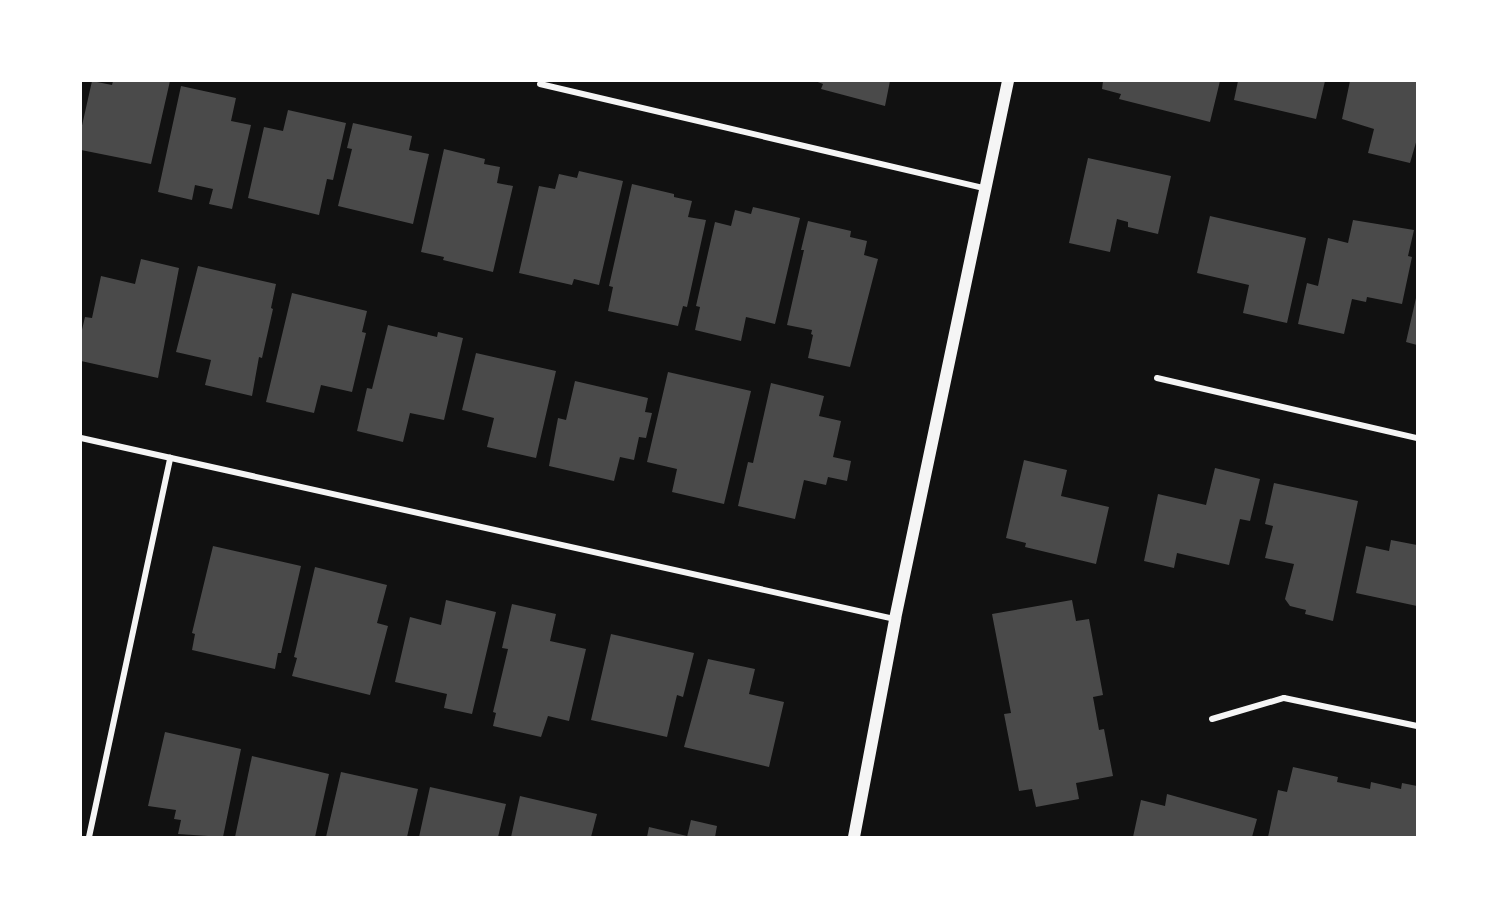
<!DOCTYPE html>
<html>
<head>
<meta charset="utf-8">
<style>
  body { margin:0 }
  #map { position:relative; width:1498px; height:918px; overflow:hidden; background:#111; font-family:"Titillium Web",sans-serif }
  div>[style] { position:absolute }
  .building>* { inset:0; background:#4a4a4a }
  .minor>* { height:6px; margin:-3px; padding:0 3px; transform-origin:3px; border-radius:3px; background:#f5f5f5 }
  .secondary>* { height:12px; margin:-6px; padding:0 6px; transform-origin:6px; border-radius:6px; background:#f5f5f5 }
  span { translate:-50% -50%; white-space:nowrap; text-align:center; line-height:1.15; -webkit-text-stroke:6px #fff; paint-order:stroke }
  .frame { position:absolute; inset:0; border:82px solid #fff; pointer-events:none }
</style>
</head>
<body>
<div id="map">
  <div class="building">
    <div style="clip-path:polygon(92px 81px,112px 85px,113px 81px,170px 81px,151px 164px,81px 150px,81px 130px)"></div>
    <div style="clip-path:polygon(815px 81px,890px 81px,885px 106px,821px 89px,823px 84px)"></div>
    <div style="clip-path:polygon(1103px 81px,1220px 81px,1210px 122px,1119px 99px,1121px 94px,1102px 89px)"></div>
    <div style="clip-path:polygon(1238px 81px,1325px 81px,1316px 119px,1234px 100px)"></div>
    <div style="clip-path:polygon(1350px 81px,1417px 81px,1417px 139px,1410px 163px,1368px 153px,1374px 129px,1342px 119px)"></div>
    <div style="clip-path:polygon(181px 86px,236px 98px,231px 121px,251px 125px,232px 209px,209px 204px,213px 189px,195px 185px,192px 200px,158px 192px)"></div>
    <div style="clip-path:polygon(288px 110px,346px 123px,333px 180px,327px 179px,319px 215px,248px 198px,264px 127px,283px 131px)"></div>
    <div style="clip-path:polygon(353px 123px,412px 136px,409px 150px,429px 154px,413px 224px,338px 206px,352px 149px,347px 148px)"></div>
    <div style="clip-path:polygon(444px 149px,485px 159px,484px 164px,500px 167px,497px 183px,513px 186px,493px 272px,443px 260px,444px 257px,421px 252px)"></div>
    <div style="clip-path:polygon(1088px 158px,1171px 176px,1158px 234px,1128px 227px,1128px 222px,1117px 219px,1110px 252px,1069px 243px)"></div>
    <div style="clip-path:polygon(579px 171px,623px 181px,599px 285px,574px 279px,572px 285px,519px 273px,539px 186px,555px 189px,559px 174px,577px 178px)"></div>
    <div style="clip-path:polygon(632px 184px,674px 194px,674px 197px,692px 201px,688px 217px,706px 220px,687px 307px,683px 306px,678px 326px,608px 311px,613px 287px,609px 286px)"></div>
    <div style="clip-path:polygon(753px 207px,800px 218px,775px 324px,746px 317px,741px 341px,695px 330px,700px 307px,696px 306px,715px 222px,731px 226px,735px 210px,751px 214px)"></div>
    <div style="clip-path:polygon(1210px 216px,1306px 238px,1287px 323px,1243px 313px,1249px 285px,1197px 273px)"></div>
    <div style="clip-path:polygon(1353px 220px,1414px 230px,1408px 256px,1412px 257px,1402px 304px,1367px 297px,1366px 302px,1352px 299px,1344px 334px,1298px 324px,1307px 283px,1318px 286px,1328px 238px,1348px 243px)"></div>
    <div style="clip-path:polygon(808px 221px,851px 231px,850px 237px,867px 241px,864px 255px,878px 259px,850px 367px,808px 358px,813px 335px,811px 334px,812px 330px,787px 325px,804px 250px,801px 250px)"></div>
    <div style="clip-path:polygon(141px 259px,179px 268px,158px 378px,81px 361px,81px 334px,85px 317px,92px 318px,101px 276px,135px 284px)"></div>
    <div style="clip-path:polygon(198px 266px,276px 284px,271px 308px,273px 309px,262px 358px,259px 357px,252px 396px,205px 385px,211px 360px,176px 352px)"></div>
    <div style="clip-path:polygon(292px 293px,367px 311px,362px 332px,366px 333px,352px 392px,321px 385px,314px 413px,266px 402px)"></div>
    <div style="clip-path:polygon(1416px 298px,1417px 298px,1417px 345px,1406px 342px)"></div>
    <div style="clip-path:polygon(388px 325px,437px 337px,438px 332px,463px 338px,444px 420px,410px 413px,403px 442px,357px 431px,367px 388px,372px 389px)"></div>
    <div style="clip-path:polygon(476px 353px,556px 371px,536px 458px,487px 447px,494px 418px,462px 410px)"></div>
    <div style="clip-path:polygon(668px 372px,751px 391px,724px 504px,672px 492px,677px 469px,647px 462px)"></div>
    <div style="clip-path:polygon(575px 381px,648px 398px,645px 412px,652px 413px,646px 438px,639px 437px,634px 460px,620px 457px,614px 481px,549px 466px,558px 418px,566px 420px)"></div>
    <div style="clip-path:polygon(771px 383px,824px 396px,819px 416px,841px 421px,833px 457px,851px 461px,847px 481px,828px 477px,826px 485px,804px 480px,795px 519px,738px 506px,748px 462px,753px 463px)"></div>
    <div style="clip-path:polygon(1024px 460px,1067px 470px,1061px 496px,1109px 507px,1096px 564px,1025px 547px,1026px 543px,1006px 538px)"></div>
    <div style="clip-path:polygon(1215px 468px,1260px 479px,1250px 521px,1240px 519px,1229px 565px,1177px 553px,1174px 568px,1144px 561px,1158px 494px,1206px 505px)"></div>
    <div style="clip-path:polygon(1274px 483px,1358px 501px,1333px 621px,1305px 614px,1306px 610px,1290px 606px,1285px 599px,1294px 564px,1265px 558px,1273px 526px,1265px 524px)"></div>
    <div style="clip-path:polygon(1391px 540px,1417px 545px,1417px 606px,1356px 593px,1366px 546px,1389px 551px)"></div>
    <div style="clip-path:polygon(213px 546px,301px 566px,281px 653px,278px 653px,275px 669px,192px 650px,195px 634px,192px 633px)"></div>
    <div style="clip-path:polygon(315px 567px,387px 585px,377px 623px,388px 626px,370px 695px,292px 676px,297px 658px,294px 657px)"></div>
    <div style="clip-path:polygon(446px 600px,496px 612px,472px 714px,444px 708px,447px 694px,395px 682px,410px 617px,441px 625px)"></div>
    <div style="clip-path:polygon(1072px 600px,1076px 621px,1089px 619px,1103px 695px,1093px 697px,1099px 730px,1104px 729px,1113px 776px,1076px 783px,1079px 799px,1036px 807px,1032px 789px,1019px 791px,1004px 714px,1011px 713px,992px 614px)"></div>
    <div style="clip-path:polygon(512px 604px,556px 614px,550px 641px,586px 649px,569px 721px,548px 716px,541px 737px,493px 726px,496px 713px,493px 712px,508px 649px,502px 648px)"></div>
    <div style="clip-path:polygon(611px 634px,694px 653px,683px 697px,677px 695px,667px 737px,591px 720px)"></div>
    <div style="clip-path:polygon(708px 659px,755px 669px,749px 694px,784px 702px,769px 767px,684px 747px)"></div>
    <div style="clip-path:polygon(165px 732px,241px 749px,223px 837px,178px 834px,181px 820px,174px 819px,176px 810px,148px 806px)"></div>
    <div style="clip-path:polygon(252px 756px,329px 774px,315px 837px,235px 837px)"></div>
    <div style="clip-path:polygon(1293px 767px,1338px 777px,1337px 782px,1370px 789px,1371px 782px,1401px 789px,1402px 783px,1417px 786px,1417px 837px,1268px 837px,1278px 790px,1287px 792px)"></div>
    <div style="clip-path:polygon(341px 772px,418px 789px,407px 837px,326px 837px)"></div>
    <div style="clip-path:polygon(430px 787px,506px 804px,498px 837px,419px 837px)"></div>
    <div style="clip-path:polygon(1167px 794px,1257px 819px,1252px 837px,1133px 837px,1141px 800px,1165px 806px)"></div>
    <div style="clip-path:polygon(520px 796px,597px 814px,591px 837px,511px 837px)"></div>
    <div style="clip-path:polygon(691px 820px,717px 826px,715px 837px,687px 837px)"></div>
    <div style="clip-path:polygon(649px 827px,687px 836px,687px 837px,647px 837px)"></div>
  </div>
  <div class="minor">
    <div style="left:540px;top:84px;width:457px;rotate:13.2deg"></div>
    <div style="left:1157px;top:378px;width:267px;rotate:13deg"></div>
    <div style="left:81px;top:438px;width:834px;rotate:12.54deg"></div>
    <div style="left:1212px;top:719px;width:75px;rotate:-16.3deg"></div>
    <div style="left:1284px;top:698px;width:136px;rotate:11.9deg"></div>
    <div style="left:89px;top:837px;width:388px;rotate:-77.9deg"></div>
  </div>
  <div class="secondary">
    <div style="left:854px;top:837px;width:222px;rotate:-79.3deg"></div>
    <div style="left:895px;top:619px;width:550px;rotate:-78.14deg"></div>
  </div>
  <div class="frame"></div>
</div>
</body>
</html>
